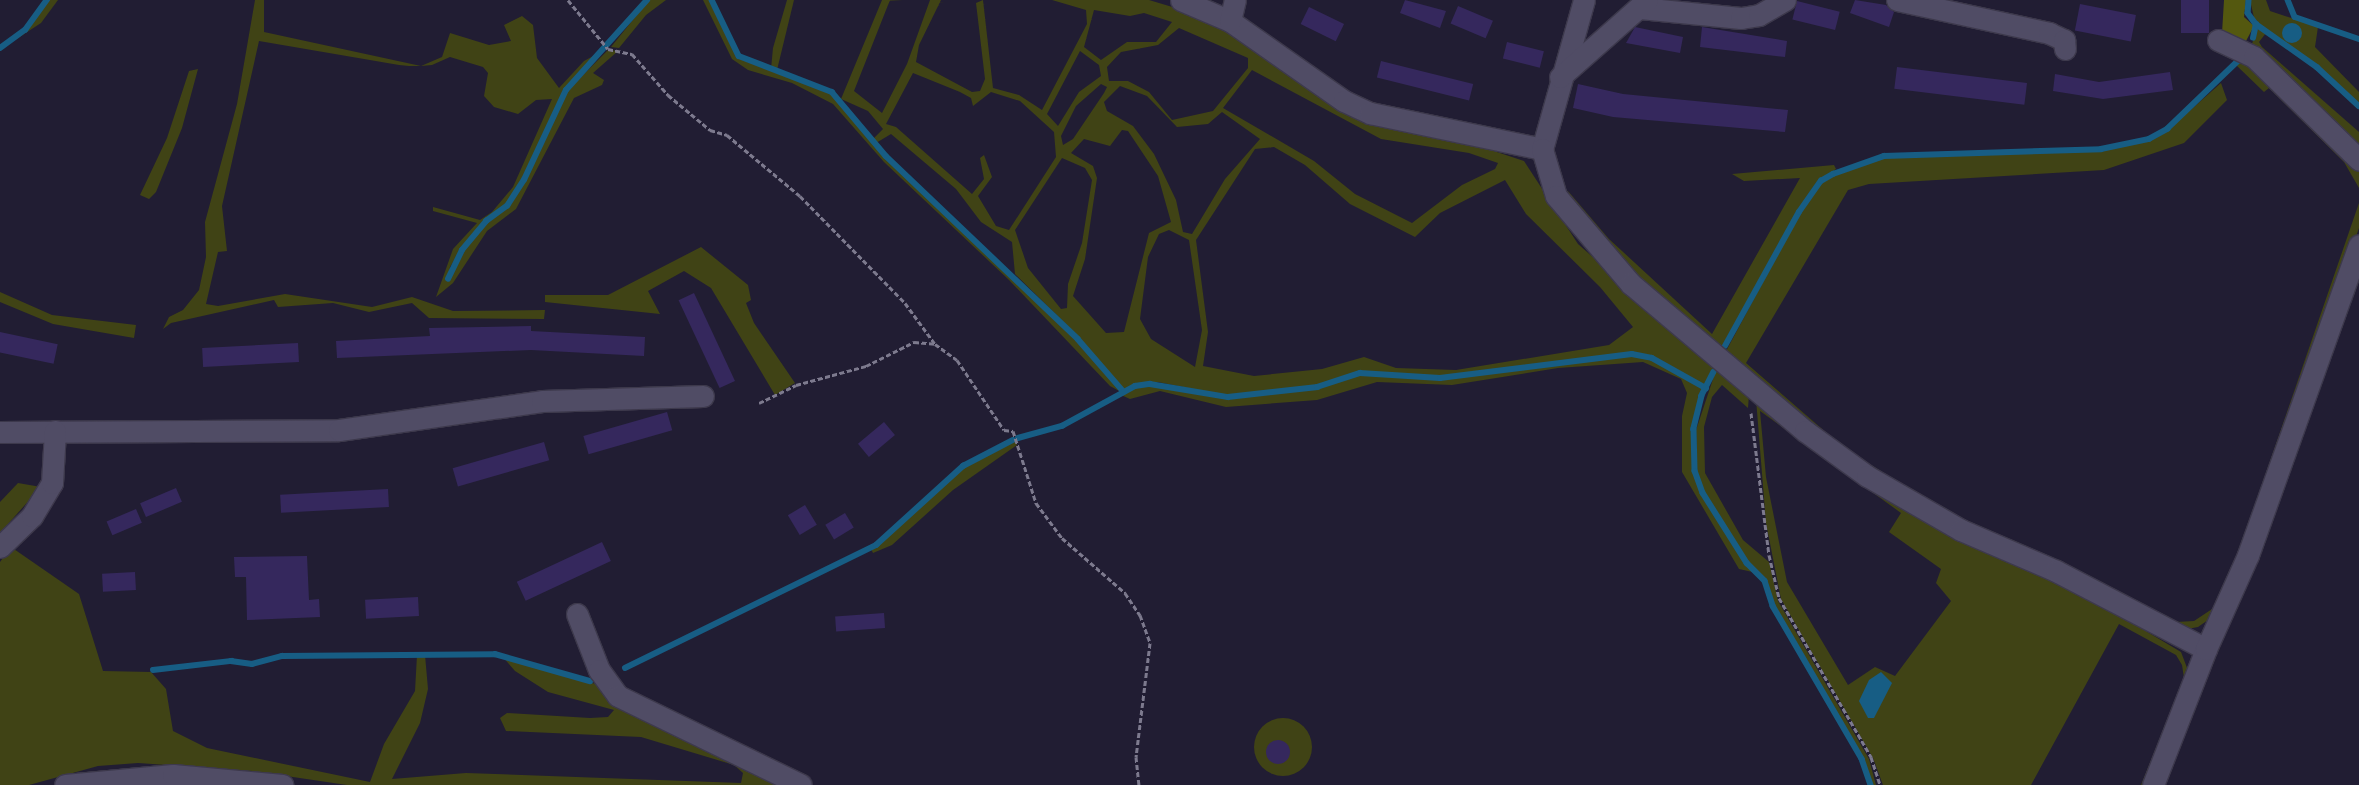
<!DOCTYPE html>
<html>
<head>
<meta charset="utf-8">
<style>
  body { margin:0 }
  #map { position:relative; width:2359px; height:785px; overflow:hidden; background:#211d33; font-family:"Asap Condensed",sans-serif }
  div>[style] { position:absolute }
  .green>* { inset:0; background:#404315 }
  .round { border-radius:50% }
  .forest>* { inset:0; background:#54580f }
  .water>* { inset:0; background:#175d84 }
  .stream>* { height:5.5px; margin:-2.75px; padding:0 2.75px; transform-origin:2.75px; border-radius:2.75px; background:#175d84 }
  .building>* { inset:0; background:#35285d; transform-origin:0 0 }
  .path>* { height:3px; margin-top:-1.5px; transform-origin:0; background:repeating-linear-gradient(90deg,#7d7a8e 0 5px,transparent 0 7.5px) }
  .roads { filter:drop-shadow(1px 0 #3d394c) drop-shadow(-1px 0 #3d394c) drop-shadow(0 1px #3d394c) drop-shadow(0 -1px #3d394c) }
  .minor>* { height:21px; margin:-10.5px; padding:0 10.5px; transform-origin:10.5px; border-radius:10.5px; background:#504c65 }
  span { translate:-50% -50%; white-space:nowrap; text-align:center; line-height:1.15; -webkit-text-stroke:4px #211d33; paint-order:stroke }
</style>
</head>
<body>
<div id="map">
  <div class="green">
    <div style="clip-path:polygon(49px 0,58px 0,41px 23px,15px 40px)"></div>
    <div style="clip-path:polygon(255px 0,264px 0,264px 32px,421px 66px,442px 57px,450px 33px,489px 45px,511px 41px,504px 25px,522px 16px,533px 25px,537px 58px,559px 88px,584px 61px,606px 49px,565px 89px,523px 179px,506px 204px,485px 220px,461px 249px,450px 267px,448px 281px,463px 251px,487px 222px,508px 207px,525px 181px,567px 91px,608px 50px,618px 51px,593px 73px,604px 80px,602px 85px,574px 98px,516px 209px,487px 231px,453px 283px,436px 297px,453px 249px,477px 223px,433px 211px,433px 207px,480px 220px,492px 212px,513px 187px,552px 99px,536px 100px,518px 114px,494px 107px,484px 96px,488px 73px,483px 67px,450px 57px,432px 65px,421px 66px,409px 66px,399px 65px,259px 41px,222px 206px,227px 251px,218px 252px,206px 304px,218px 306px,285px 294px,372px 307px,412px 297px,453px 311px,545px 310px,544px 319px,429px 318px,412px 303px,369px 312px,333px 303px,278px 307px,274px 300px,171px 323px,163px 329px,169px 317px,183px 310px,199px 290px,206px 257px,205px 222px,237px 104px)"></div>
    <div style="clip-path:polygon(649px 0,666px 0,646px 15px,619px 48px,611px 47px)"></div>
    <div style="clip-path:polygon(703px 0,710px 0,718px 10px,738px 58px,831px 93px,885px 157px,1077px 340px,1121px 392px,1110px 386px,1009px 280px,884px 162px,833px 104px,792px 83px,748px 70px,732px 59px)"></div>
    <div style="clip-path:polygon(787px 0,794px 0,777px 70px,771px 69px,773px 48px)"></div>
    <div style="clip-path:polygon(evenodd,882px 0,890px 0,854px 91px,882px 113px,907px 64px,930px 0,941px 0,919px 45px,916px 62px,972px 92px,980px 91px,985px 79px,976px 3px,983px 0,993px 88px,1019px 95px,1042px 110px,1087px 24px,1086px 10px,1052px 0,1149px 0,1209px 18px,1322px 94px,1524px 161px,1578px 244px,1749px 395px,1748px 408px,1722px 385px,1712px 397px,1704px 427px,1705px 473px,1743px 540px,1769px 562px,1778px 601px,1869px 759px,1876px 785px,1872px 785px,1863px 758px,1775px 606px,1766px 580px,1748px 562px,1704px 492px,1697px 471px,1696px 430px,1715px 373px,1706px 386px,1653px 356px,1633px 352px,1440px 376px,1360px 371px,1317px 386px,1228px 396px,1158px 382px,1124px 391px,1080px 338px,1015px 274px,1012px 242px,981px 222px,956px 189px,891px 134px,876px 143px,873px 139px,883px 129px,868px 111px,841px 99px,882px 0,1094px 10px,1130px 16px,1144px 13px,1172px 22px,1156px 42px,1127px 42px,1101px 60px,1084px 47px,1094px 10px,882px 0,1179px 28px,1248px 58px,1248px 68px,1213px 111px,1172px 120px,1149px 92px,1128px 81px,1109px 81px,1107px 67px,1121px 52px,1158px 45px,1179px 28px,882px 0,1080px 51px,1099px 65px,1101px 76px,1079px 92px,1058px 126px,1047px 114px,1080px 51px,882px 0,1252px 70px,1381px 139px,1469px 153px,1498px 163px,1495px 169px,1462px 185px,1412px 223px,1355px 194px,1314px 161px,1223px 108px,1252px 70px,882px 0,913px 73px,960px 92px,971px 98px,973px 106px,991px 92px,1020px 101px,1054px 132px,1056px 157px,1009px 230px,996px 226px,978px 196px,992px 177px,984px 155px,980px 158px,984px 179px,972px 194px,896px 127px,886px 124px,913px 73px,882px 0,1101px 84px,1107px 87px,1104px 93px,1073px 139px,1063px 145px,1061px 136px,1076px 106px,1101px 84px,882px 0,1120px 86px,1147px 96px,1177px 127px,1208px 124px,1222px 112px,1260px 139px,1225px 179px,1192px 234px,1183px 232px,1176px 200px,1154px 154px,1133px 126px,1107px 111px,1104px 102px,1120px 86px,882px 0,1122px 130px,1128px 131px,1158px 176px,1171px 222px,1149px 233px,1124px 332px,1106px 333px,1073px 296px,1085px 259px,1097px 178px,1093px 166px,1071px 153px,1084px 139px,1110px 146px,1122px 130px,882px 0,1274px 147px,1305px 165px,1350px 204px,1415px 237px,1440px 213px,1505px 180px,1526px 214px,1600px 287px,1633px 327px,1609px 345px,1456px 370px,1396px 368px,1364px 357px,1322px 369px,1254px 376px,1203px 366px,1208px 332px,1196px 240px,1255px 149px,1274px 147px,882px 0,1062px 158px,1085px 168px,1092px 180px,1082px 243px,1068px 284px,1067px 308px,1061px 309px,1028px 268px,1015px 230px,1062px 158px,882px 0,1169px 230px,1189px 240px,1202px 330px,1195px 367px,1151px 339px,1140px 319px,1148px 257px,1159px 234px,1169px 230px)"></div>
    <div style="clip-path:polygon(2250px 0,2266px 0,2270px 11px,2318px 27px,2315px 47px,2359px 92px,2359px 104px,2318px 66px,2255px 22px)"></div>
    <div style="clip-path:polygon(2257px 27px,2266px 33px,2259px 42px,2262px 47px,2359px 132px,2359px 151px,2252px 44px)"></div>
    <div style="clip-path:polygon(2239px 62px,2246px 62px,2359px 167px,2359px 188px,2344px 162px,2269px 88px,2264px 92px,2236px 65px)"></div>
    <div style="clip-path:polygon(198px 69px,182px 128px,156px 192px,149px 199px,140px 195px,167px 138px,189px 71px)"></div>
    <div style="clip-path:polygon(2221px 83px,2227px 100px,2184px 143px,2104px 170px,1869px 184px,1848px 190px,1746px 363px,1844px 448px,1943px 510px,2079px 571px,2117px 597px,2176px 622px,2194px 621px,2212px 609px,2227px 586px,2359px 203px,2359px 228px,2233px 583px,2218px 613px,2198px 627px,2182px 630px,2142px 615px,2071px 572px,1968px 528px,1902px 492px,1843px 453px,1725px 353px,1800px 213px,1822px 182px,1834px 176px,1884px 157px,2101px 150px,2149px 141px,2168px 130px)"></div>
    <div style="clip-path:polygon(1834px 165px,1836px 169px,1816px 183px,1798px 210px,1721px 348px,1640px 279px,1570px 198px,1568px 191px,1609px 239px,1712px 334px,1800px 178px,1744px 181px,1732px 174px)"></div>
    <div style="clip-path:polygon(701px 247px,748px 285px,751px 300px,746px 303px,754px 323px,795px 383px,775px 395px,711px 288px,684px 271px,648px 291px,660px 314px,545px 302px,545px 295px,608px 295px)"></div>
    <div style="clip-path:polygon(0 292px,52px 315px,136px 325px,134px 338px,53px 324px,0 302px)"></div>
    <div style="clip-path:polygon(1633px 355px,1652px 359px,1704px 388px,1693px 429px,1694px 472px,1701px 493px,1746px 564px,1757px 573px,1739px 569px,1682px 472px,1682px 416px,1687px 393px,1681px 379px,1643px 362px,1558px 368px,1452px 385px,1377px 382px,1317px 400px,1226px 407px,1160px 391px,1130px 399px,1121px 395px,1136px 388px,1158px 385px,1228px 399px,1317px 389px,1361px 374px,1441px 379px)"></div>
    <div style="clip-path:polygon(evenodd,1756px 399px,2181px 652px,2189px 673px,2147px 785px,2141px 785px,2184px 678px,2182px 665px,2176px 655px,2119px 624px,2031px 785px,1883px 785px,1873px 758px,1781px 599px,1766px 523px,1756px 399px,1760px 411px,1901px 513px,1889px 532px,1941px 569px,1936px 583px,1951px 601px,1895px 676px,1875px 667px,1848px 685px,1787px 582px,1766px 477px,1760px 411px)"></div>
    <div style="clip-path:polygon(1015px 441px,1017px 445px,953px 490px,892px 545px,873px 553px,871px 549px,964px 467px)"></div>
    <div style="clip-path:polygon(18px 483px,41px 487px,0 533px,0 502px)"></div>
    <div style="clip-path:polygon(11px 547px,79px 594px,103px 671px,151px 672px,166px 689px,173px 731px,207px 748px,370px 782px,384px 744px,415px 691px,417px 655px,425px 655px,428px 689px,420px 723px,392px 779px,466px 773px,741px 783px,743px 773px,734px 765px,641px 737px,506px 731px,500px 718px,507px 713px,590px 718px,608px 717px,614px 710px,548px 692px,515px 671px,502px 656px,599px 685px,789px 785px,347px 785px,252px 771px,138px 763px,98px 766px,29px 785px,0 785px,0 562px)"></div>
    <div class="round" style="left:1254px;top:718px;width:58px;height:58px"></div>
  </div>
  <div class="forest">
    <div style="clip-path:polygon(2224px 0,2246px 0,2244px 17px,2254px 26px,2246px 41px,2222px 33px)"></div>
  </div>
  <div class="water">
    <div class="round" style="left:2282px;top:23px;width:20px;height:20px"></div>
    <div style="clip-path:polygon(1881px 672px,1892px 683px,1874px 718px,1868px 718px,1859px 701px,1869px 680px)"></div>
  </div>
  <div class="stream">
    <div style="left:712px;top:0;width:62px;rotate:64.3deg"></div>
    <div style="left:739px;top:56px;width:100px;rotate:21.2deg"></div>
    <div style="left:832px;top:92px;width:84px;rotate:49.8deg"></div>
    <div style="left:886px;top:156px;width:265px;rotate:43.6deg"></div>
    <div style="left:1078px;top:339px;width:70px;rotate:49deg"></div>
    <div style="left:2249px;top:0;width:13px;rotate:94deg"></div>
    <div style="left:2248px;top:13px;width:14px;rotate:54deg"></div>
    <div style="left:2288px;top:0;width:18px;rotate:68deg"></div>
    <div style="left:2295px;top:17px;width:68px;rotate:19deg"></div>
    <div style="left:2253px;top:38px;width:14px;rotate:-78deg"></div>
    <div style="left:2256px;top:24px;width:75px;rotate:35.2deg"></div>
    <div style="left:2317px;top:67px;width:57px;rotate:42.9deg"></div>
    <div style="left:0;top:48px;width:31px;rotate:-36deg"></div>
    <div style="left:25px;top:30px;width:37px;rotate:-54deg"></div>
    <div style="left:448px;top:279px;width:32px;rotate:-64deg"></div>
    <div style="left:462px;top:250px;width:38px;rotate:-50deg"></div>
    <div style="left:486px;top:221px;width:26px;rotate:-36deg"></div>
    <div style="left:507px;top:206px;width:31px;rotate:-57deg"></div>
    <div style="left:524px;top:180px;width:99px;rotate:-65deg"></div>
    <div style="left:566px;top:90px;width:121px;rotate:-48deg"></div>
    <div style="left:1725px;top:346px;width:153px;rotate:-61.1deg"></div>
    <div style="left:1799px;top:212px;width:38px;rotate:-55deg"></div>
    <div style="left:1821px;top:181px;width:14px;rotate:-30deg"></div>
    <div style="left:1833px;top:174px;width:54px;rotate:-19.4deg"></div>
    <div style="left:1884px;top:156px;width:217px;rotate:-1.8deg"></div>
    <div style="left:2101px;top:149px;width:49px;rotate:-11.8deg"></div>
    <div style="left:2149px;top:139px;width:21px;rotate:-29deg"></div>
    <div style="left:2167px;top:129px;width:98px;rotate:-43.8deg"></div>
    <div style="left:1714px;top:372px;width:27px;rotate:117deg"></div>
    <div style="left:1702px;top:396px;width:34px;rotate:104deg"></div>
    <div style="left:1694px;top:429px;width:42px;rotate:88.6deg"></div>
    <div style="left:1695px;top:471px;width:23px;rotate:70deg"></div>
    <div style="left:1703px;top:493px;width:83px;rotate:57.8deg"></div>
    <div style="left:1747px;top:563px;width:25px;rotate:45deg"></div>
    <div style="left:1765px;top:581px;width:26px;rotate:72deg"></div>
    <div style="left:1773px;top:606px;width:177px;rotate:59.8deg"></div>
    <div style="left:1862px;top:759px;width:28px;rotate:71deg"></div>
    <div style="left:1018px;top:438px;width:46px;rotate:-15.3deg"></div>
    <div style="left:1062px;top:426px;width:83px;rotate:-28.7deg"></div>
    <div style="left:1135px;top:386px;width:15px;rotate:-8deg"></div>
    <div style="left:1150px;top:384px;width:79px;rotate:9.5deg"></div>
    <div style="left:1228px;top:397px;width:90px;rotate:-6.4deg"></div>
    <div style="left:1317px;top:387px;width:45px;rotate:-18deg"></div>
    <div style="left:1360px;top:373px;width:80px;rotate:3.6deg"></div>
    <div style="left:1440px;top:378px;width:193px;rotate:-7.1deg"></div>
    <div style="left:1632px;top:354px;width:20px;rotate:11deg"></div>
    <div style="left:1652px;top:358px;width:62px;rotate:29.1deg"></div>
    <div style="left:625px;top:668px;width:280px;rotate:-26.1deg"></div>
    <div style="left:876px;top:545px;width:118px;rotate:-42.2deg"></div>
    <div style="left:963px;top:466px;width:56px;rotate:-27.5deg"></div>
    <div style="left:153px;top:670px;width:79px;rotate:-6.6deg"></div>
    <div style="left:231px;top:661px;width:21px;rotate:8deg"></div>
    <div style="left:252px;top:664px;width:31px;rotate:-15deg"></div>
    <div style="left:282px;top:656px;width:213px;rotate:-0.5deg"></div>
    <div style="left:495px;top:654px;width:99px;rotate:15.9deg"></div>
  </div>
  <div class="building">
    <div style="clip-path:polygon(1405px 0,1446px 11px,1440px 28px,1400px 13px)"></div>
    <div style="clip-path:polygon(1855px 0,1886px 5px,1894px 12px,1889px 27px,1850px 13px)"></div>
    <div style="left:2181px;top:0;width:28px;height:33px"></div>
    <div style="left:1797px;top:1px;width:44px;height:19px;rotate:14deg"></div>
    <div style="left:2080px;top:4px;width:57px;height:27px;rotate:11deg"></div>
    <div style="left:1458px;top:6px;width:38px;height:19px;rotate:23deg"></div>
    <div style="left:1309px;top:7px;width:39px;height:19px;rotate:26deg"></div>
    <div style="clip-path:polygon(1635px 27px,1683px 37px,1680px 53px,1626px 43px)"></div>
    <div style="clip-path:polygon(1702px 27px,1787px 41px,1785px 57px,1700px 47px)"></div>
    <div style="left:1507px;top:42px;width:38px;height:17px;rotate:14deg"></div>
    <div style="left:1381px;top:61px;width:95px;height:17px;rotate:14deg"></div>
    <div style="left:1897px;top:67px;width:131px;height:22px;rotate:7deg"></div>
    <div style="clip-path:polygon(2170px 72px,2173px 90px,2103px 99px,2053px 91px,2055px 74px,2099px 82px)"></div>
    <div style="clip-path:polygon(1578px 84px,1623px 94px,1788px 110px,1785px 132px,1613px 117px,1573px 108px)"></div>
    <div style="left:694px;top:293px;width:97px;height:17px;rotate:65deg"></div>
    <div style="clip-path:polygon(531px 326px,531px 331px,645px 337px,644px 356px,531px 350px,337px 358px,336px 341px,430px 336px,429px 328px)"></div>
    <div style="left:0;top:332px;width:59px;height:20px;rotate:12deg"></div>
    <div style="left:298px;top:343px;width:19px;height:96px;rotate:87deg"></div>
    <div style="left:667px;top:412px;width:19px;height:87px;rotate:74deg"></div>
    <div style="left:884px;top:422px;width:17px;height:34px;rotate:50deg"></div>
    <div style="left:544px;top:442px;width:19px;height:95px;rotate:74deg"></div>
    <div style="left:176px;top:488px;width:15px;height:39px;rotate:67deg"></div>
    <div style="left:388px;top:489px;width:18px;height:108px;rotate:87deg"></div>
    <div style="left:805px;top:505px;width:23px;height:20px;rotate:59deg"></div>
    <div style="left:136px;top:509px;width:15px;height:32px;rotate:67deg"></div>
    <div style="left:845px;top:513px;width:17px;height:23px;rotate:59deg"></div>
    <div style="left:602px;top:542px;width:21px;height:94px;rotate:65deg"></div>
    <div style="clip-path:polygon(307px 556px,309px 600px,319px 599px,320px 617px,247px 620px,246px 577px,235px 577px,234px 557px)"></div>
    <div style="left:135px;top:572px;width:18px;height:33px;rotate:87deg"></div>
    <div style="left:418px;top:597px;width:19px;height:53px;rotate:87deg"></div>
    <div style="left:884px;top:613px;width:15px;height:49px;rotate:86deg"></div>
    <div class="round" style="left:1266px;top:740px;width:24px;height:24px"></div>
  </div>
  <div class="path">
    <div style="left:568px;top:0;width:63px;rotate:50.8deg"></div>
    <div style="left:608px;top:49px;width:25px;rotate:12deg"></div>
    <div style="left:632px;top:54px;width:55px;rotate:48.7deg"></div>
    <div style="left:668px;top:95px;width:55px;rotate:39.8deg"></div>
    <div style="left:710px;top:130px;width:18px;rotate:16deg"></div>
    <div style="left:727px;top:135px;width:95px;rotate:39.9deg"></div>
    <div style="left:800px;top:196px;width:150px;rotate:45.5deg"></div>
    <div style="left:905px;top:303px;width:51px;rotate:53.8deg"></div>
    <div style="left:759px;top:403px;width:41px;rotate:-25.9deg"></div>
    <div style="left:796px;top:385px;width:73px;rotate:-15.2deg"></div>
    <div style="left:866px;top:366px;width:54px;rotate:-26.6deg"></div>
    <div style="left:914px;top:342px;width:21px;rotate:5deg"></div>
    <div style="left:935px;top:344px;width:27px;rotate:36deg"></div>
    <div style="left:957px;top:360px;width:84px;rotate:56.1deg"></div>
    <div style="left:1004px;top:430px;width:9px;rotate:6deg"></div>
    <div style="left:1013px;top:431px;width:76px;rotate:72.3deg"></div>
    <div style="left:1036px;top:503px;width:44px;rotate:53.4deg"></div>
    <div style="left:1062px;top:538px;width:84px;rotate:41.1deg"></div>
    <div style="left:1125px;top:593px;width:27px;rotate:56deg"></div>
    <div style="left:1140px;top:615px;width:30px;rotate:70deg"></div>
    <div style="left:1150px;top:643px;width:115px;rotate:97deg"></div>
    <div style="left:1136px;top:757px;width:28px;rotate:84deg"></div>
    <div style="left:1751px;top:413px;width:143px;rotate:82.8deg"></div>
    <div style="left:1769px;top:555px;width:44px;rotate:76.9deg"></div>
    <div style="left:1779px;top:598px;width:184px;rotate:59.9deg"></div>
    <div style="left:1871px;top:757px;width:29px;rotate:72deg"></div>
  </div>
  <div class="roads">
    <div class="minor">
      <div style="left:1181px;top:0;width:53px;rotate:23.2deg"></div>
      <div style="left:1230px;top:21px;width:139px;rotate:35.1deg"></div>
      <div style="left:1344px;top:101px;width:29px;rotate:25deg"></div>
      <div style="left:1370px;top:113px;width:176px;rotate:11.8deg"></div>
      <div style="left:1584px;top:0;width:155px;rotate:105.7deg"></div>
      <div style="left:1542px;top:149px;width:49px;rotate:73.4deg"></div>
      <div style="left:1556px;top:196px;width:116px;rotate:49.6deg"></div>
      <div style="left:1631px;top:284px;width:228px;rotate:40.2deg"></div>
      <div style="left:1805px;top:431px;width:77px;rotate:36deg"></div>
      <div style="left:1867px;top:476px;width:108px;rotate:29.9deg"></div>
      <div style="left:1961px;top:530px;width:103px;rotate:23.3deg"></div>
      <div style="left:2056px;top:571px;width:169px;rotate:27.5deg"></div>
      <div style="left:1897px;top:0;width:156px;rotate:12.2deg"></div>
      <div style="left:2049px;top:33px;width:17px;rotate:25deg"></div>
      <div style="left:2064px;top:40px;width:9px;rotate:84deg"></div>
      <div style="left:1640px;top:8px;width:101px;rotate:5.7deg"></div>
      <div style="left:1741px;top:18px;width:18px;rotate:-9deg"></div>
      <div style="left:1759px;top:15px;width:30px;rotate:-30deg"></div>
      <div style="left:1230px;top:21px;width:22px;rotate:-77deg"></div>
      <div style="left:2218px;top:40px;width:40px;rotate:25deg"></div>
      <div style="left:2254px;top:57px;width:147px;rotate:44.4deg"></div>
      <div style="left:1560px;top:77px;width:116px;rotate:-41.5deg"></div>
      <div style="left:0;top:432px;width:339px;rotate:-0.3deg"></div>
      <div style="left:339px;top:430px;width:205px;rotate:-8.1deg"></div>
      <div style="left:542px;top:401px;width:161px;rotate:-1.8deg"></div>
      <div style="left:0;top:547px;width:45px;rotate:-44.1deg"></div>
      <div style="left:32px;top:516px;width:39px;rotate:-59deg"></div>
      <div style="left:52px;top:483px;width:52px;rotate:-86.7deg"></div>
      <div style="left:577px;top:614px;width:60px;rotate:68.6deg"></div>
      <div style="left:599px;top:670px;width:32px;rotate:54deg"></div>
      <div style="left:618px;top:696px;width:203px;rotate:25.9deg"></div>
      <div style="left:65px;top:785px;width:108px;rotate:-5.3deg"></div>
      <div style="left:173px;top:775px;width:110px;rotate:5.2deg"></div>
      <div style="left:2153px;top:785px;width:146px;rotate:-68.7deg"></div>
      <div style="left:2206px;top:649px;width:103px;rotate:-65.9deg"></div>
      <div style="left:2248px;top:555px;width:329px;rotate:-70.3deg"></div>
    </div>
  </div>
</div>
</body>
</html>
